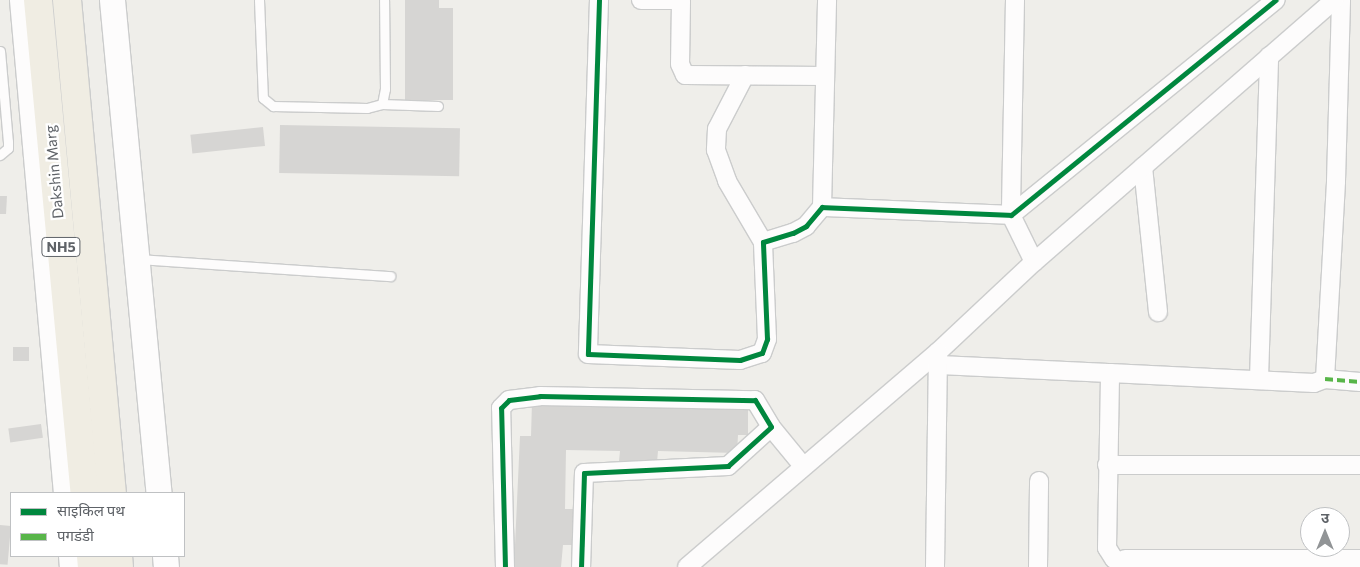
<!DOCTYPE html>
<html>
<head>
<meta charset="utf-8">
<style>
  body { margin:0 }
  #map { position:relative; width:1360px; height:567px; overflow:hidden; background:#efeeea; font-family:Commissioner,"Noto Sans Devanagari",sans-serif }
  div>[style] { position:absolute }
  .building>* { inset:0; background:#d6d5d3; transform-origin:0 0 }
  .roads { filter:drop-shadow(1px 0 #cbcccc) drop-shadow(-1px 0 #cbcccc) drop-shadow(0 1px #cbcccc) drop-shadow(0 -1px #cbcccc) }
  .lane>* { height:9px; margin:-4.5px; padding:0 4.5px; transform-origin:4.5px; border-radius:4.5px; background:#fdfcfc }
  .street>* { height:18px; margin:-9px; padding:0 9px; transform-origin:9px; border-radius:9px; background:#fdfcfc }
  .secondary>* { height:25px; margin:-12.5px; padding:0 12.5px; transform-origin:12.5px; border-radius:12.5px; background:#fdfcfc }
  .highway>* { height:28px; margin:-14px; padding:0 14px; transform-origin:14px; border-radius:14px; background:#f0ede3 }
  .quiet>* { height:4px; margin-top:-2px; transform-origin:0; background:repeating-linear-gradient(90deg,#58b549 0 8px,transparent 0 12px) }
  .cycleway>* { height:5px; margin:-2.5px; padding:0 2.5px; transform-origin:2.5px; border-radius:2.5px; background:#00873e }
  span { translate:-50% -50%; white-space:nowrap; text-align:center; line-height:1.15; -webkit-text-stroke:4.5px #fff; paint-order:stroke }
  .shield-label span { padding:1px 4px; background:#fff; border:1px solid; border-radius:4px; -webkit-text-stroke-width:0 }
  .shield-label { font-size:14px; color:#5f6368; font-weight:700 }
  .street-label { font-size:15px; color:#5f6368 }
  .legend { position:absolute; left:10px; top:492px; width:175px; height:65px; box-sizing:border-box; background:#fff; border:1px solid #bfc1c3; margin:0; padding:6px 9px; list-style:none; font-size:15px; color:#5f6368 }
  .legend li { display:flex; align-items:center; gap:10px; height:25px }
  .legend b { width:25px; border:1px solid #bfc1c3 }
  .north { position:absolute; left:1300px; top:507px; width:50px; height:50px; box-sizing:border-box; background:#fff; border:1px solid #bfc1c3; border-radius:50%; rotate:0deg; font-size:14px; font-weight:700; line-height:20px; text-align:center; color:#5f6368 }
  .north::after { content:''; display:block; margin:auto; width:18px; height:22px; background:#919496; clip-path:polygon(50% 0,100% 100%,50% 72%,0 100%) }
</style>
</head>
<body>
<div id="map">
  <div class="building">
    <div style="clip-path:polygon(405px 0,439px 0,439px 8px,453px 8px,453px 100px,405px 100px)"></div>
    <div style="left:280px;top:125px;width:180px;height:48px;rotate:1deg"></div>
    <div style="left:263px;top:127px;width:19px;height:73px;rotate:84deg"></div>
    <div style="clip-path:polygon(0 196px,7px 196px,6px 214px,0 214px)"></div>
    <div style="left:29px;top:347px;width:14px;height:16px;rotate:90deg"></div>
    <div style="clip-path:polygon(532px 402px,748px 407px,748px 435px,738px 435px,737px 453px,658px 451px,657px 462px,619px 461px,620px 451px,566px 450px,565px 509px,577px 509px,576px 545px,563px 545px,561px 567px,514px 567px,520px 436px,531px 436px)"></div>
    <div style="left:41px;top:424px;width:14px;height:33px;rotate:82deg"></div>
    <div style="left:0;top:525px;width:11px;height:39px;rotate:5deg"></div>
  </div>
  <div class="roads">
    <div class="lane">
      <div style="left:259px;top:0;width:98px;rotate:87.7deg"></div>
      <div style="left:263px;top:98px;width:13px;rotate:39deg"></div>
      <div style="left:273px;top:106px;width:94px;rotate:1.2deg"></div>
      <div style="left:367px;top:108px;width:16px;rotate:-15deg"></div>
      <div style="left:382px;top:104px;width:15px;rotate:-79deg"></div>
      <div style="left:385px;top:89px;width:89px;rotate:-90.6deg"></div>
      <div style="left:0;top:51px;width:91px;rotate:85deg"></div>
      <div style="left:8px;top:142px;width:6px;rotate:90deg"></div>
      <div style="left:8px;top:148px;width:11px;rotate:139deg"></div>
      <div style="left:382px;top:104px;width:56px;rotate:2deg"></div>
      <div style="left:139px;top:259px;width:252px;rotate:3.9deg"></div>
    </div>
    <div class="street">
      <div style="left:599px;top:0;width:354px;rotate:91.8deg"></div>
      <div style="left:588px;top:354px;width:152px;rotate:2.3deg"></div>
      <div style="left:740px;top:360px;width:23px;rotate:-18deg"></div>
      <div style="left:762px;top:353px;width:15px;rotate:-70deg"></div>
      <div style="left:767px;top:339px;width:97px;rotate:-92.4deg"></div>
      <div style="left:763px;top:242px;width:31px;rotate:-17deg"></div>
      <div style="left:793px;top:233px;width:15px;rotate:-28deg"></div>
      <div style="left:806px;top:226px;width:25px;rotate:-50deg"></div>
      <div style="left:822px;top:207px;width:189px;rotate:2.4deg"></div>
      <div style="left:1011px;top:215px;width:341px;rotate:-39.1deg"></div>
      <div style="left:641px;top:0;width:40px"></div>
      <div style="left:1015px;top:0;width:215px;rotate:91.1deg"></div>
      <div style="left:1011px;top:215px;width:52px;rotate:63.9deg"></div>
      <div style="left:681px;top:2px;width:62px;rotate:90.9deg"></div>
      <div style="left:680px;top:64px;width:12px;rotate:66deg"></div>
      <div style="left:685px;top:75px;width:140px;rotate:0.4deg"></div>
      <div style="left:745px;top:75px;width:61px;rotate:117.4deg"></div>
      <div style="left:717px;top:129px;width:21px;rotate:93deg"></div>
      <div style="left:716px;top:150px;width:33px;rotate:70deg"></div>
      <div style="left:727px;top:181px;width:71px;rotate:59.5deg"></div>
      <div style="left:1143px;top:167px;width:146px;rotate:84.1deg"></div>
      <div style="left:822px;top:207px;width:207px;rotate:-88.6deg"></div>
      <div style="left:938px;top:365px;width:172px;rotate:2.7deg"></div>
      <div style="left:1259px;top:379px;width:323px;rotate:-88.2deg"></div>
      <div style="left:1325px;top:379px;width:198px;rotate:-86.8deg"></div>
      <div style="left:1336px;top:181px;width:181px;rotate:-88.4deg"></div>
      <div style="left:771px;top:427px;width:50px;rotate:50.6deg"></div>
      <div style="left:1107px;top:465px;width:253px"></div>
      <div style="left:1125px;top:559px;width:235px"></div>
      <div style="left:505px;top:567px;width:159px;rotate:-91.4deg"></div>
      <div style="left:501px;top:408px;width:11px;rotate:-45deg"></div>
      <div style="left:509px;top:400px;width:31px;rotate:-7deg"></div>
      <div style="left:540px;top:396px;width:215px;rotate:1.1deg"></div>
      <div style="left:755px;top:400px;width:31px;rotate:59deg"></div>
      <div style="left:771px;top:427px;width:58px;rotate:137.8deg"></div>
      <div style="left:728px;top:466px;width:144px;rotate:177.2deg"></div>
      <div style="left:584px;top:473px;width:94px;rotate:91.8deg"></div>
      <div style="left:687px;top:567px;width:330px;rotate:-40.6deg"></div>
      <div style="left:938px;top:352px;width:132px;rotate:-43.2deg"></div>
      <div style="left:1034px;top:262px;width:398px;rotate:-41.1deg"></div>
      <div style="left:935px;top:567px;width:215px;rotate:-89.2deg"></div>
      <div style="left:1038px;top:567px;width:86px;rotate:-89.3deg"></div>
      <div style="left:1139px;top:567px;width:26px;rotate:-162deg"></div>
      <div style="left:1114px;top:559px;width:13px;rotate:-122deg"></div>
      <div style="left:1107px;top:548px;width:175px;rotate:-89deg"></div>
      <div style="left:1110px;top:373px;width:204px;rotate:2.8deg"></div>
      <div style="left:1314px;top:383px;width:12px;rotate:-20deg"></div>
      <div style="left:1325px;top:379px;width:35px;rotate:5deg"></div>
    </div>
    <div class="secondary">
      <div style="left:22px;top:0;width:495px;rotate:84.9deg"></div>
      <div style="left:112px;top:0;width:495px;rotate:84.6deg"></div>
      <div style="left:71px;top:556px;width:11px;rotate:85deg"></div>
      <div style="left:165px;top:556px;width:11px;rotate:85deg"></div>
    </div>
    <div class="highway">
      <div style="left:38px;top:0;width:495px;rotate:84.6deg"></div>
      <div style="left:67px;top:0;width:495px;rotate:84.8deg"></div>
      <div style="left:91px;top:556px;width:11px;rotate:85deg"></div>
      <div style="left:118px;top:556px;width:11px;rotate:85deg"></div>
    </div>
  </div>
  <div class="quiet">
    <div style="left:1325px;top:379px;width:35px;rotate:5deg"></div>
  </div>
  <div class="cycleway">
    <div style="left:599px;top:0;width:354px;rotate:91.8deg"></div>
    <div style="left:588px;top:354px;width:152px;rotate:2.3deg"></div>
    <div style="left:740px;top:360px;width:23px;rotate:-18deg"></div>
    <div style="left:762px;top:353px;width:15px;rotate:-70deg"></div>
    <div style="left:767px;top:339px;width:97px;rotate:-92.4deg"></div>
    <div style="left:763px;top:242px;width:31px;rotate:-17deg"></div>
    <div style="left:793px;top:233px;width:15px;rotate:-28deg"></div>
    <div style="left:806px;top:226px;width:25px;rotate:-50deg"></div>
    <div style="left:822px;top:207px;width:189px;rotate:2.4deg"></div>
    <div style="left:1011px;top:215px;width:341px;rotate:-39.1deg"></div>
    <div style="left:505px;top:567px;width:159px;rotate:-91.4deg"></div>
    <div style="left:501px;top:408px;width:11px;rotate:-45deg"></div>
    <div style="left:509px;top:400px;width:31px;rotate:-7deg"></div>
    <div style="left:540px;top:396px;width:215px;rotate:1.1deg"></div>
    <div style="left:755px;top:400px;width:31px;rotate:59deg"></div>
    <div style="left:771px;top:427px;width:58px;rotate:137.8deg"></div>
    <div style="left:728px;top:466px;width:144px;rotate:177.2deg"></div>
    <div style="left:584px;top:473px;width:94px;rotate:91.8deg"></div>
  </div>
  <div class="shield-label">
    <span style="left:61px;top:247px">NH5</span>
  </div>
  <div class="street-label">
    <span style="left:54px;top:172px;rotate:-95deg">Dakshin Marg</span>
  </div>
  <ul class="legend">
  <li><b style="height:6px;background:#00873e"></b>साइकिल पथ</li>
  <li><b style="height:6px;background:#58b549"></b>पगडंडी</li>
  </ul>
  <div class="north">उ</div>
</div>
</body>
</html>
